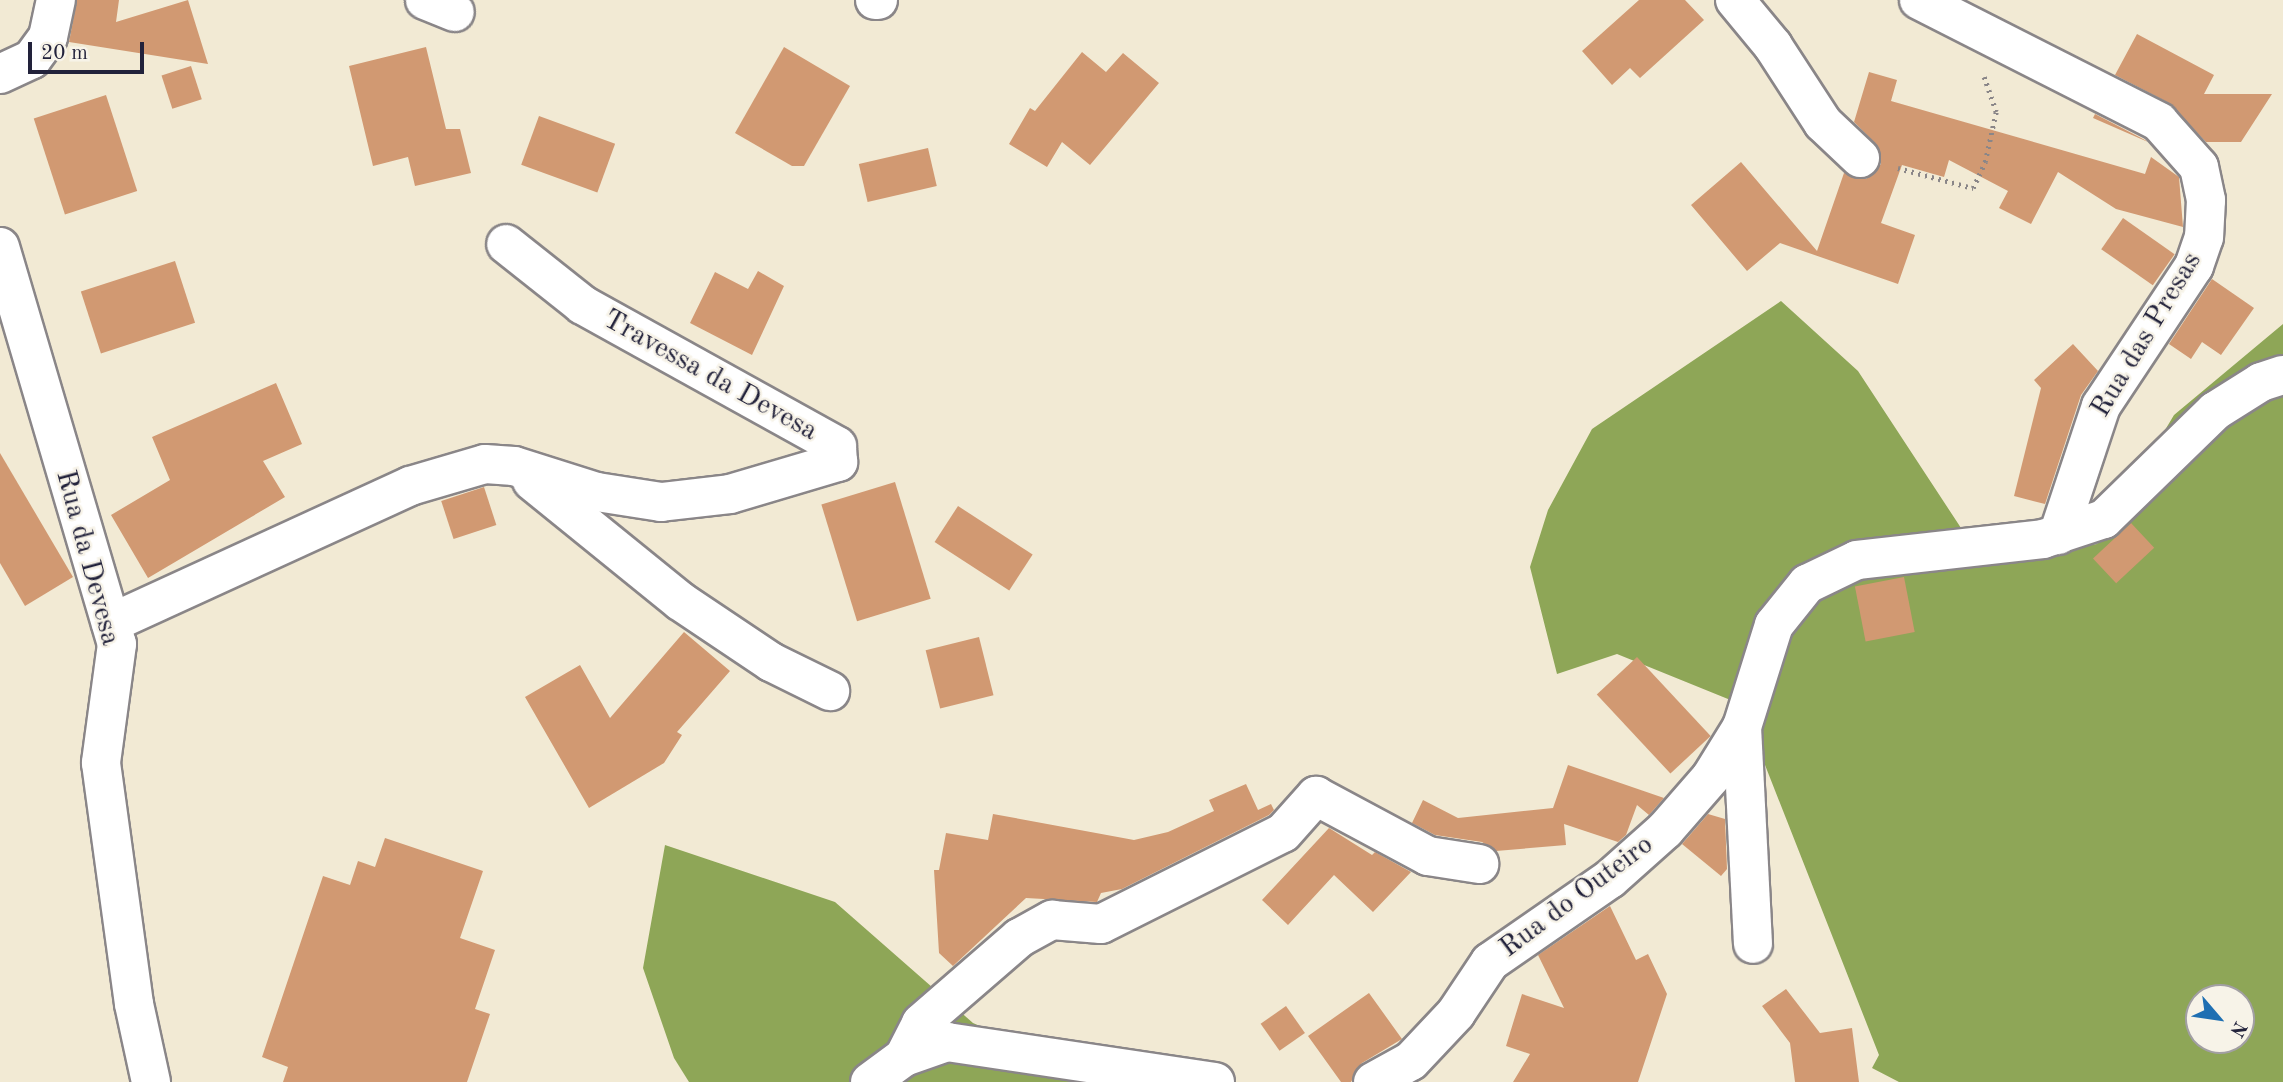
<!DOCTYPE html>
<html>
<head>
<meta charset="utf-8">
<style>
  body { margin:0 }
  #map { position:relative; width:2283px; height:1082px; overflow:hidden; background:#f2ead4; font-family:"Old Standard TT",serif }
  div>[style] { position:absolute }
  .forest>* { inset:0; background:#8ea657 }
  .building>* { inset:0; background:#d19972; transform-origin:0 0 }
  .path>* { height:4.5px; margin-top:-2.25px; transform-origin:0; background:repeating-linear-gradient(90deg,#8a8688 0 2px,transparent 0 7px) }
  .roads { filter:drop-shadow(2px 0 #8a8688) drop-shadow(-2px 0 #8a8688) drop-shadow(0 2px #8a8688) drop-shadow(0 -2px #8a8688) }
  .minor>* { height:38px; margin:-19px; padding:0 19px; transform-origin:19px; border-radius:19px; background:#fff }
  span { translate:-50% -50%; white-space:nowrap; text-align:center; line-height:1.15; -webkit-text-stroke:5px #f7f3e8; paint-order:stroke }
  .street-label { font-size:28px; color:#22223b }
  .north { position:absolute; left:2185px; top:984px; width:70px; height:70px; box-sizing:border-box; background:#f7f3e8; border:2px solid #a29fa3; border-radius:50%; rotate:119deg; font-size:19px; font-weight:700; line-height:28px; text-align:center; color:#22223b }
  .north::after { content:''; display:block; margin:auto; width:24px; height:32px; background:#1f6fb2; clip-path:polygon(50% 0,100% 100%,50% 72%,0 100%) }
  .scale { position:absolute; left:28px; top:42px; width:116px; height:32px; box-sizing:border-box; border:4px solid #22223b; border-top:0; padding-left:9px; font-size:21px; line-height:24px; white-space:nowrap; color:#22223b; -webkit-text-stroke:5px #f7f3e8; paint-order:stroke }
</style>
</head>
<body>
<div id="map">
  <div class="forest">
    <div style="clip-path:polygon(evenodd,1781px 301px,1858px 371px,1982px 560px,2097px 544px,2174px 415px,2283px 324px,2283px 1082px,1899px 1082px,1872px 1068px,1879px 1055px,1765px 765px,1728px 699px,1617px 654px,1557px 674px,1530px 567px,1548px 510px,1592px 429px,1781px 301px,2199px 998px,2241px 998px,2241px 1040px,2199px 1040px,2199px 998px)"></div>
    <div style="clip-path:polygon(665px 845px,835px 902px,973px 1023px,1106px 1082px,689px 1082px,674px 1058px,643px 968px)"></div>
  </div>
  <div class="building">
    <div style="clip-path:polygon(77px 0,119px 0,116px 22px,188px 0,208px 64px,69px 42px)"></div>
    <div style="clip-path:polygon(1639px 0,1685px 0,1704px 20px,1640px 78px,1630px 68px,1612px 85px,1582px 51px)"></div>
    <div style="clip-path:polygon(2137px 34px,2214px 75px,2204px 94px,2272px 94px,2241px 142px,2206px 142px,2169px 103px,2115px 75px)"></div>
    <div style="clip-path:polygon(426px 47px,446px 129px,460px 129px,471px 173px,415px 186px,408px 157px,373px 166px,349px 66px)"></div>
    <div style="clip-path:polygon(784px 47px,850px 86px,804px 166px,792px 166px,735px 133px)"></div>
    <div style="clip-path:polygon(1082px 52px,1106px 72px,1123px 53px,1159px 83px,1090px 165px,1062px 142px,1047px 167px,1009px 144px,1030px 108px,1035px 111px)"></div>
    <div style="left:191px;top:66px;width:35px;height:31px;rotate:72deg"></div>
    <div style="clip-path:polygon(1869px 72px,1897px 80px,1891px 101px,2145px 174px,2151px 157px,2179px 177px,2183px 227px,2116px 209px,2058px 172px,2031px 224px,1999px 208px,2008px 191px,1949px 160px,1944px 177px,1902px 165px,1881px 223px,1915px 235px,1898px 284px,1780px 243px,1747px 271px,1691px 205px,1741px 162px,1817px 251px,1844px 173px,1866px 179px,1881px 164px,1875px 143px,1854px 122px)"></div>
    <div style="left:106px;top:95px;width:101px;height:76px;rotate:72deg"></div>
    <div style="clip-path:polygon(2095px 114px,2145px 140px,2148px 142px,2093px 118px)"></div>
    <div style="left:539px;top:116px;width:81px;height:52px;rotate:20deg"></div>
    <div style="left:928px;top:148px;width:39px;height:71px;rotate:77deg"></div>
    <div style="left:2123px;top:218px;width:63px;height:38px;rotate:35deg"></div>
    <div style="left:175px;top:261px;width:65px;height:99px;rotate:72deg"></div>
    <div style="clip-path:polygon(758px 271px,784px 286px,752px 355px,690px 323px,715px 272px,748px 289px)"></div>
    <div style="clip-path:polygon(2212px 279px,2254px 308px,2221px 355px,2202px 342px,2191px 359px,2169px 344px)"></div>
    <div style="clip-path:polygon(2073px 344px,2098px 371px,2081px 395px,2045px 504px,2014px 496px,2041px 388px,2034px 380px)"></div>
    <div style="clip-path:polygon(276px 383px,302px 444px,263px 461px,285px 497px,148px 578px,111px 515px,170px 480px,152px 437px)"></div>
    <div style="clip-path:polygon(0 453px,73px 577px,25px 606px,0 563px)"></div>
    <div style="left:895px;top:482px;width:122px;height:77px;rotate:73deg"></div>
    <div style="left:484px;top:487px;width:40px;height:45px;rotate:72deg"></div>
    <div style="left:958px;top:506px;width:89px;height:43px;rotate:33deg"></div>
    <div style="left:2131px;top:523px;width:34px;height:52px;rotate:47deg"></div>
    <div style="left:1904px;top:577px;width:56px;height:50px;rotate:79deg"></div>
    <div style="clip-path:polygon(684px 632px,730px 671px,677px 732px,682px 735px,664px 763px,589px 808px,525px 697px,580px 665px,610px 718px)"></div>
    <div style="left:979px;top:637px;width:60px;height:55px;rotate:76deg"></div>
    <div style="left:1637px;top:657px;width:108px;height:55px;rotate:47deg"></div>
    <div style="clip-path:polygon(1568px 765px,1664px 798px,1649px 815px,1637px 805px,1626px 835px,1618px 842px,1564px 824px,1566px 845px,1496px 851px,1482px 842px,1435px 835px,1412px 823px,1423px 800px,1458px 818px,1553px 808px)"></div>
    <div style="clip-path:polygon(1246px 784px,1258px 810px,1271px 804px,1274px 810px,1269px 815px,1122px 889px,1101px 893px,1097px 902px,1026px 898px,953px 966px,939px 953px,934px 870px,939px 870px,946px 833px,988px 840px,993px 814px,1134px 840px,1168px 832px,1214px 811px,1209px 800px)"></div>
    <div style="clip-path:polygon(1708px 814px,1725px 819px,1727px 869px,1721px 876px,1682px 844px)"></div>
    <div style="clip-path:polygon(1329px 828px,1372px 855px,1375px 852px,1411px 872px,1373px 912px,1334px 875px,1288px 925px,1262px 900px)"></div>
    <div style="clip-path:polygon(385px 838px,483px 871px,460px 938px,495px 950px,475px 1009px,490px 1014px,467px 1082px,283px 1082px,288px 1067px,262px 1057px,323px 876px,350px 885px,358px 861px,375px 867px)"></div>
    <div style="clip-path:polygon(1610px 906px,1636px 960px,1648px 954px,1667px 994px,1638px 1082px,1513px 1082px,1530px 1054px,1506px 1046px,1522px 994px,1564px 1008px,1538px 955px)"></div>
    <div style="clip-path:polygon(1786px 989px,1820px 1033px,1852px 1028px,1859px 1082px,1795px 1082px,1790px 1043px,1762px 1006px)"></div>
    <div style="clip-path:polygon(1369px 993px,1402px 1039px,1362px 1063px,1351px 1082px,1341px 1082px,1308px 1036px)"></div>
    <div style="left:1286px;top:1006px;width:33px;height:31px;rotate:55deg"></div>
  </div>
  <div class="path">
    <div style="left:1898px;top:168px;width:78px;rotate:14.9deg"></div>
    <div style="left:1973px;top:188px;width:29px;rotate:-65deg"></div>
    <div style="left:1985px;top:162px;width:51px;rotate:-77.6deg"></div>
    <div style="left:1996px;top:112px;width:37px;rotate:-109deg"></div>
  </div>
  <div class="roads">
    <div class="minor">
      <div style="left:425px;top:0;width:32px;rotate:22deg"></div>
      <div style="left:875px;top:0;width:3px"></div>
      <div style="left:1735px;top:0;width:60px;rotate:50.4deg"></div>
      <div style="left:1773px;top:46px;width:92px;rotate:57deg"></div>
      <div style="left:1823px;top:123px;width:51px;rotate:43.4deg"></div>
      <div style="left:1919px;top:0;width:269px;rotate:26.9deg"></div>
      <div style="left:2159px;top:122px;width:60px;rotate:48.4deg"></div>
      <div style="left:2199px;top:167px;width:34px;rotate:78deg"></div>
      <div style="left:2206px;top:200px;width:37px;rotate:93deg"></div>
      <div style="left:2204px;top:237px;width:31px;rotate:109deg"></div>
      <div style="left:2194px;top:266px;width:168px;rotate:123.6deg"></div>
      <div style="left:2101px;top:406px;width:136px;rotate:108.4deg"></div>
      <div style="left:0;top:74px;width:35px;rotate:-25deg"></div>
      <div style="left:32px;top:59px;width:27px;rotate:-54deg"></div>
      <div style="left:48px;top:37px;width:38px;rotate:-78deg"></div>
      <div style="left:0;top:247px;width:414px;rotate:73.6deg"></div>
      <div style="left:117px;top:644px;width:120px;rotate:97.7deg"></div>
      <div style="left:101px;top:763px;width:243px;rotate:82.2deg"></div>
      <div style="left:134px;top:1004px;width:80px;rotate:77.7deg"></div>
      <div style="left:532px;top:481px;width:191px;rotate:39deg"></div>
      <div style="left:680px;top:601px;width:110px;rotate:33.8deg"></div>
      <div style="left:771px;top:662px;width:66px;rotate:26.2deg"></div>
      <div style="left:111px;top:623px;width:329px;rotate:-24.6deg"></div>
      <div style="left:410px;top:486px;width:78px;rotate:-16.3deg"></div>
      <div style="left:485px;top:464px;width:29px;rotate:4deg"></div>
      <div style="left:514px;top:466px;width:87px;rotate:17.4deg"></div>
      <div style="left:597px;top:492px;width:65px;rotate:8.9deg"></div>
      <div style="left:661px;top:502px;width:69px;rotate:-6.6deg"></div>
      <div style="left:730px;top:494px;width:113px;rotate:-16.5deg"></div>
      <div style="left:838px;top:462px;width:16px;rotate:-94deg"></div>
      <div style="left:837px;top:446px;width:291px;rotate:-151deg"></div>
      <div style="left:583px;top:305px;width:98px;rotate:-141.6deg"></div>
      <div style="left:1742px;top:727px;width:217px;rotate:87.1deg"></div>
      <div style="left:904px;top:1057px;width:38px;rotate:-63deg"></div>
      <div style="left:921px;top:1023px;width:130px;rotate:-40.9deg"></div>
      <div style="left:1019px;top:938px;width:38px;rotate:-29deg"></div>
      <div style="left:1052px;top:920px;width:49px;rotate:4.7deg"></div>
      <div style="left:1101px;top:924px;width:203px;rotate:-26.6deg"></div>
      <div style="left:1283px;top:833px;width:50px;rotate:-48.3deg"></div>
      <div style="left:1316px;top:796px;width:127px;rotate:28.2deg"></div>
      <div style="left:1428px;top:856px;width:52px;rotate:8.9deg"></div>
      <div style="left:870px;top:1082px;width:42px;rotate:-36.3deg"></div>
      <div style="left:904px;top:1057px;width:46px;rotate:-19.2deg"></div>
      <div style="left:947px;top:1042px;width:271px;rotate:8.5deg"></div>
      <div style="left:1373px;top:1082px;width:43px;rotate:-28.9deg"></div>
      <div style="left:1411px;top:1061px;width:66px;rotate:-46.8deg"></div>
      <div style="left:1456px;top:1013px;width:61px;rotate:-56.3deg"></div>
      <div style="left:1490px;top:962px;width:146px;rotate:-34.7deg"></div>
      <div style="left:1610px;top:879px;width:74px;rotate:-41.7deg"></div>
      <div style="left:1665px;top:830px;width:70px;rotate:-49deg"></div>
      <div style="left:1711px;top:777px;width:59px;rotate:-58.2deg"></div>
      <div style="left:1742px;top:727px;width:107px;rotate:-72.6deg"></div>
      <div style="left:1774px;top:625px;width:53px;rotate:-51.2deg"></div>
      <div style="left:1807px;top:584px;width:55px;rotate:-25.6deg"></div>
      <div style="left:1857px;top:560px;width:187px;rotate:-6.4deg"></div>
      <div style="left:2043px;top:539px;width:64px;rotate:-18.2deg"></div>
      <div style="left:2104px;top:519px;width:155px;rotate:-44.2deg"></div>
      <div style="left:2215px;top:411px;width:54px;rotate:-32.2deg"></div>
      <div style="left:2261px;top:382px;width:23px;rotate:-18deg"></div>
    </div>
  </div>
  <div class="street-label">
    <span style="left:2147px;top:335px;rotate:-59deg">Rua das Presas</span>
    <span style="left:710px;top:376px;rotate:29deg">Travessa da Devesa</span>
    <span style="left:87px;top:558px;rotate:75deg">Rua da Devesa</span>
    <span style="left:1577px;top:897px;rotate:-37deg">Rua do Outeiro</span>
  </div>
  <div class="north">N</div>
  <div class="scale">20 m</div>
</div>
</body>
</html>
